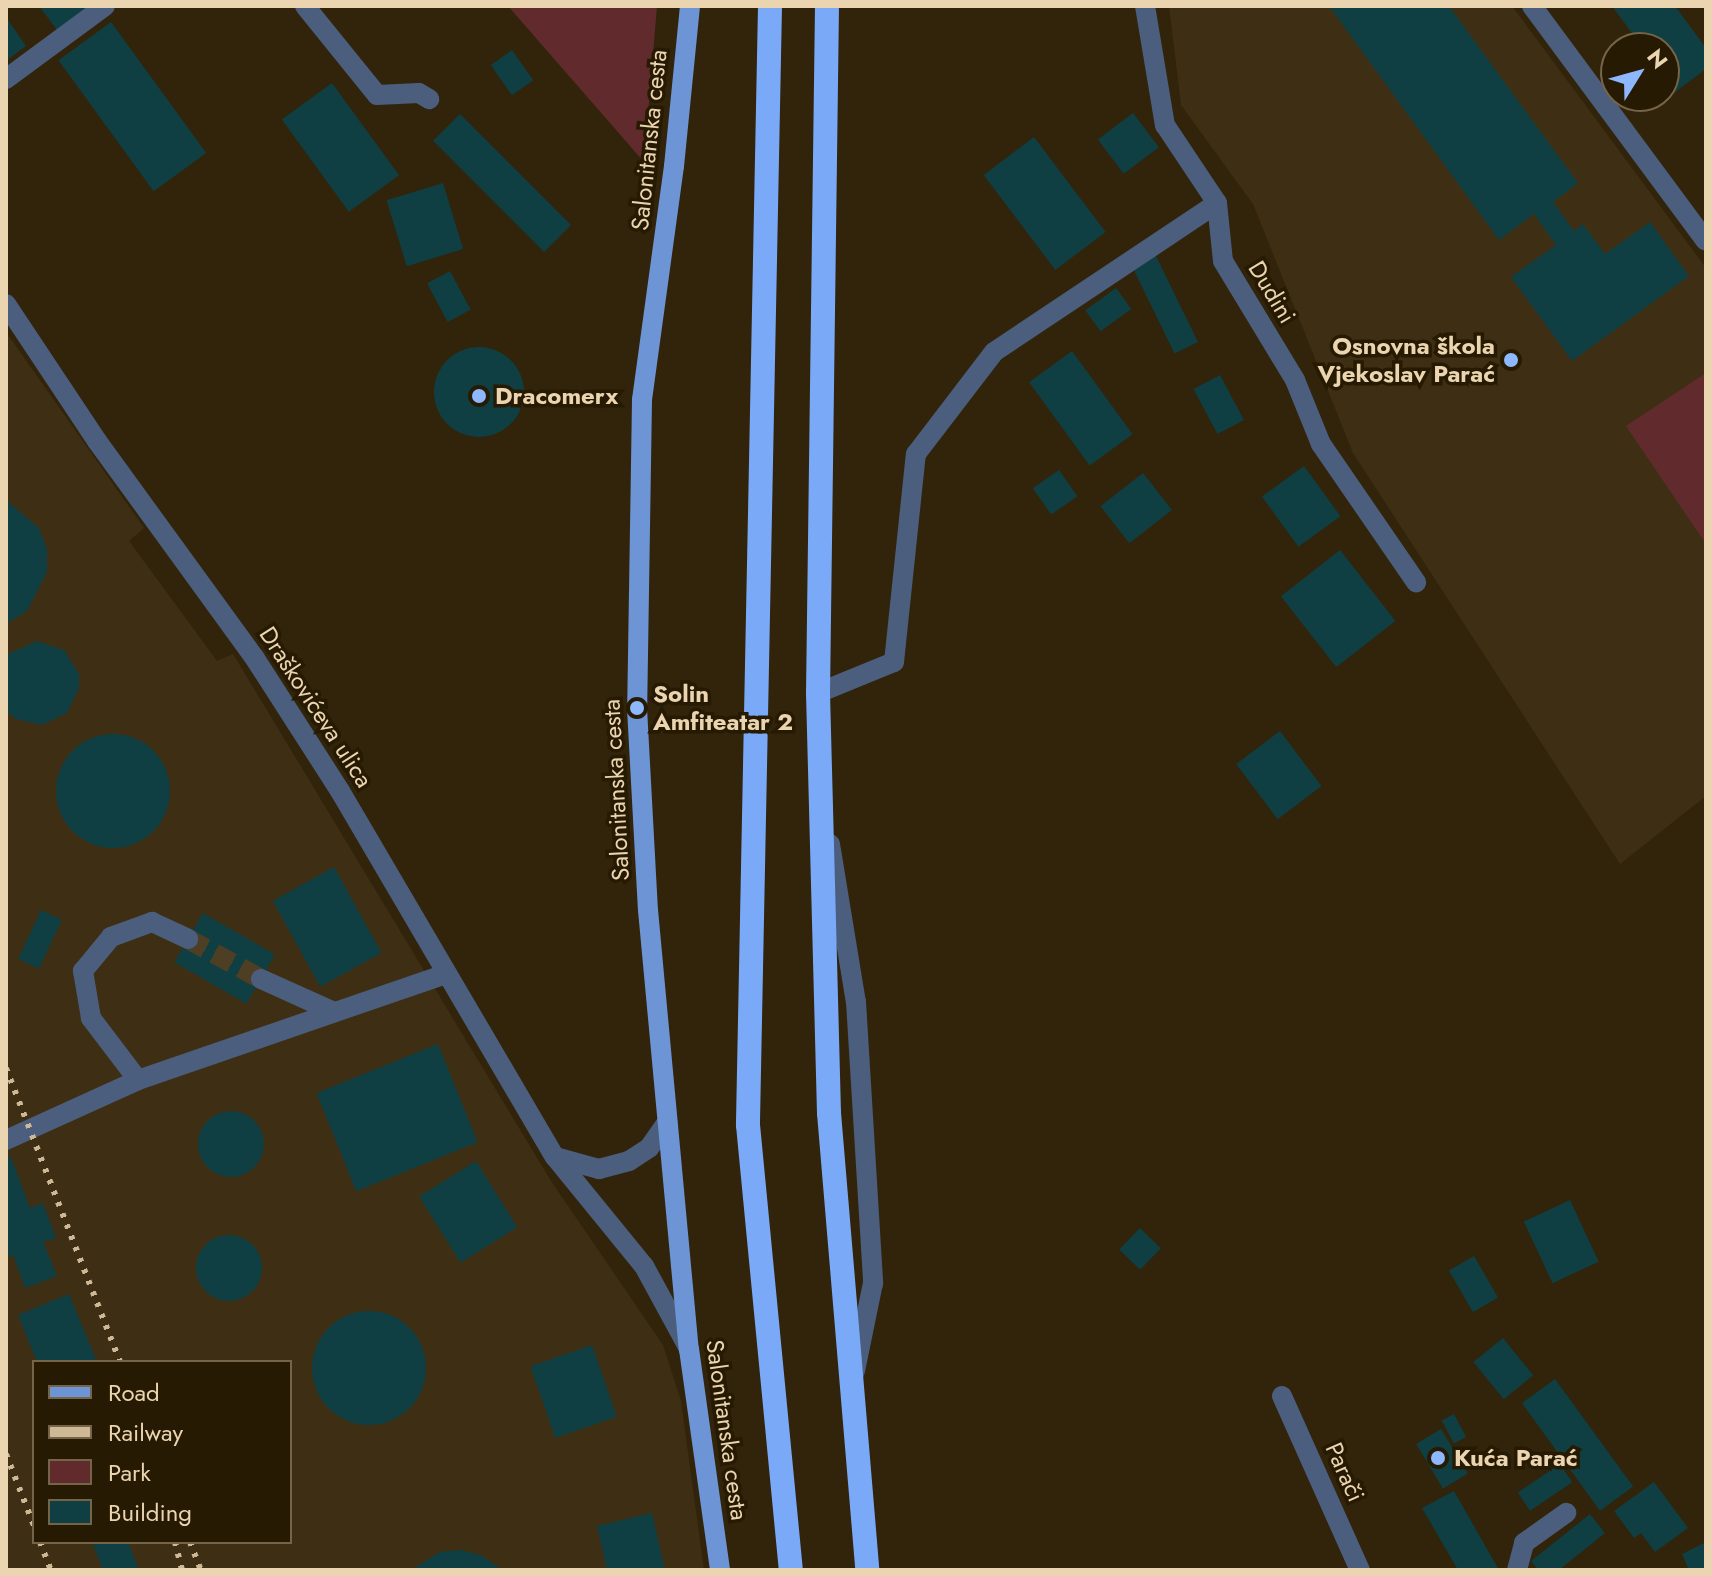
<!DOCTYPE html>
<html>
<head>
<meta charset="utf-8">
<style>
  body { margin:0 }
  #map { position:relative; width:1712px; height:1576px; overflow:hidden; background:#31240b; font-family:Jost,sans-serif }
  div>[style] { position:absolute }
  .built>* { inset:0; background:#3e2f14 }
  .green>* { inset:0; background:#612b2d }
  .building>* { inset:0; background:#0f3f42; transform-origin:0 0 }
  .round { border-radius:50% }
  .minor-tunnel>* { height:20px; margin-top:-10px; transform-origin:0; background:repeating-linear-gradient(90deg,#4d3e24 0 20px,transparent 0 30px) }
  .minor>* { height:20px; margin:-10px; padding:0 10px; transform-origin:10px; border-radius:10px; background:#4b5e7d }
  .major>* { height:20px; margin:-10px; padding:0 10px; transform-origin:10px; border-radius:10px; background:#6d94d5 }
  .highway>* { height:24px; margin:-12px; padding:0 12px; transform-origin:12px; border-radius:12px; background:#7aaaf7 }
  .rail>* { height:6px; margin-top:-3px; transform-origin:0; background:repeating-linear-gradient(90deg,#ceb896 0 4px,transparent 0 12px) }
  .dots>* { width:22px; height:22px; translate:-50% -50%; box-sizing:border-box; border:4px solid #271a03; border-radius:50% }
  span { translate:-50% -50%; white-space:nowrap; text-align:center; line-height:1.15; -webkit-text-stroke:7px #271a03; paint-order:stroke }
  .street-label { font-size:24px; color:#ebd4b0 }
  .poi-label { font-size:24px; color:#ebd4b0; font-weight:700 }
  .right { translate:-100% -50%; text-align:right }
  .left { translate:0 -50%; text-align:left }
  .frame { position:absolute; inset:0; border:8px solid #ebd4b0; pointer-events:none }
  .legend { position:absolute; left:32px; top:1360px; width:260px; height:184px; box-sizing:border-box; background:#271a03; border:2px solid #756448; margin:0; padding:10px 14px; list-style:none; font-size:24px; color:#ebd4b0 }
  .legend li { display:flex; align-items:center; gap:16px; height:40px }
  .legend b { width:40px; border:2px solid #756448 }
  .north { position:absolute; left:1600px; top:32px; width:80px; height:80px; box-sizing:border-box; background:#271a03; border:2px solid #756448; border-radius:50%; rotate:53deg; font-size:22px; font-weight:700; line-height:32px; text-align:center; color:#ebd4b0 }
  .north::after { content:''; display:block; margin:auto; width:28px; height:36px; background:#8eb8fd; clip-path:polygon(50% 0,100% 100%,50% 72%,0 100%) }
</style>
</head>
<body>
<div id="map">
  <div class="built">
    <div style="clip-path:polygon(1169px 6px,1512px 6px,1706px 268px,1706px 796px,1620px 864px,1353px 453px,1253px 204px,1181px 105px)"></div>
    <div style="clip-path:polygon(evenodd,6px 332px,144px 528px,129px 541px,217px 661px,233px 654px,551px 1181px,663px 1345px,681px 1401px,704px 1570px,6px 1570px,6px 332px,34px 1362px,290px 1362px,290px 1542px,34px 1542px,34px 1362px)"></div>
  </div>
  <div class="green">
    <div style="clip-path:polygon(508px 6px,657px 6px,644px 162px)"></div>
    <div style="clip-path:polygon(1706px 373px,1706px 544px,1626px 426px)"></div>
  </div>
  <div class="building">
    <div style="clip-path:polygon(39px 6px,84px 6px,86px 9px,57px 30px)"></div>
    <div style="clip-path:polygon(1329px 6px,1449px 6px,1578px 183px,1553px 202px,1574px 231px,1583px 224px,1605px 254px,1650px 222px,1689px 276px,1572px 361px,1511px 277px,1556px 245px,1534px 214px,1499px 240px)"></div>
    <div style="clip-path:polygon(1612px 6px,1675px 6px,1706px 48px,1706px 69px,1675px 92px,1664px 77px,1664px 48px,1643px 48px)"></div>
    <div style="clip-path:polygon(6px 17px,26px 46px,6px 61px)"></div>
    <div style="left:111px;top:22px;width:162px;height:65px;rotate:54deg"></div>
    <div style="left:512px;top:50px;width:37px;height:26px;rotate:55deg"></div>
    <div style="left:332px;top:83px;width:114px;height:62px;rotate:54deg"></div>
    <div style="left:1133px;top:113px;width:43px;height:44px;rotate:53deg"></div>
    <div style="left:460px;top:114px;width:157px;height:38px;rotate:45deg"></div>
    <div style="left:1034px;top:137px;width:119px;height:63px;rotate:53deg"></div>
    <div style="left:443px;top:183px;width:69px;height:59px;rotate:73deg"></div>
    <div style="left:1155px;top:254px;width:98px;height:26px;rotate:64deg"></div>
    <div style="left:450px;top:271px;width:44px;height:26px;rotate:62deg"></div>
    <div style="left:1116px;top:288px;width:26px;height:38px;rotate:54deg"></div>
    <div class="round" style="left:434px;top:347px;width:90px;height:90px"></div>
    <div style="left:1072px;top:351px;width:103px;height:53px;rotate:54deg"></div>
    <div style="left:1220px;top:375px;width:51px;height:30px;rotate:62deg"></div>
    <div style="left:1304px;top:466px;width:62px;height:52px;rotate:54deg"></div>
    <div style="left:1059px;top:470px;width:32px;height:32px;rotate:55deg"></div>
    <div style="left:1143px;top:473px;width:47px;height:54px;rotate:52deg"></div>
    <div style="clip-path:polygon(6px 500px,39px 528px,47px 549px,47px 572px,27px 611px,6px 624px)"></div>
    <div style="left:1340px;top:550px;width:90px;height:75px;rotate:52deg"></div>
    <div style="clip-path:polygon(37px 641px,64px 650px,79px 674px,79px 688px,67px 713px,42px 725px,16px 719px,6px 711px,6px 655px)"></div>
    <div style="left:1280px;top:731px;width:69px;height:55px;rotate:53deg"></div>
    <div class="round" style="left:56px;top:734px;width:114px;height:114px"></div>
    <div style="left:334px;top:867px;width:98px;height:70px;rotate:61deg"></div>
    <div style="left:41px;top:910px;width:23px;height:54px;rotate:25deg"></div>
    <div style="left:203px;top:913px;width:83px;height:57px;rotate:30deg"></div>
    <div style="left:438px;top:1044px;width:106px;height:131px;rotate:68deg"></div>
    <div class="round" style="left:198px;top:1111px;width:66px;height:66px"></div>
    <div style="clip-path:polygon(11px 1157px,30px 1208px,43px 1203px,56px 1238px,43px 1242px,57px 1276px,25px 1288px,13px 1255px,6px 1257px,6px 1159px)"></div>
    <div style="left:476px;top:1161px;width:78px;height:67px;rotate:58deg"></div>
    <div style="left:1570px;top:1200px;width:68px;height:51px;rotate:65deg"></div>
    <div style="left:1140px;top:1228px;width:29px;height:30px;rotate:44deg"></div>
    <div class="round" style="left:196px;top:1235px;width:66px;height:66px"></div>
    <div style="left:1474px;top:1256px;width:48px;height:29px;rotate:60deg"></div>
    <div style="clip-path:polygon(69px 1294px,97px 1362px,37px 1362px,18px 1315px)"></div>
    <div class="round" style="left:312px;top:1311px;width:114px;height:114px"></div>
    <div style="left:1503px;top:1338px;width:48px;height:38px;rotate:51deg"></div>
    <div style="left:592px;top:1345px;width:76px;height:65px;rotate:71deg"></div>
    <div style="left:1555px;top:1379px;width:133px;height:41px;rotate:54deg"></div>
    <div style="left:1454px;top:1414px;width:26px;height:14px;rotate:62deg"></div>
    <div style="left:1441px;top:1429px;width:52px;height:29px;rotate:59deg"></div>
    <div style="left:1560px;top:1464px;width:22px;height:51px;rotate:56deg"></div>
    <div style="clip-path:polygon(1654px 1482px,1688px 1528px,1655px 1552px,1641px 1533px,1634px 1538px,1614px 1511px)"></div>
    <div style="clip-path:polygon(1454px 1491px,1499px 1570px,1458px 1570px,1422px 1508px)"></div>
    <div style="clip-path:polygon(652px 1513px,665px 1570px,607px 1570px,597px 1526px)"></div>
    <div style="clip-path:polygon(1590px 1514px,1605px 1533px,1559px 1570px,1538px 1570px,1531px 1561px)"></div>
    <div style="clip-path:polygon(92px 1542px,128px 1542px,139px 1570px,103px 1570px)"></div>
    <div style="clip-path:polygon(1706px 1542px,1706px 1570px,1689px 1570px,1682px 1554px)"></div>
    <div style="clip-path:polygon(460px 1550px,481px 1555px,503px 1570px,411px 1570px,440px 1552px)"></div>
  </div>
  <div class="minor-tunnel">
    <div style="left:188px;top:939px;width:83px;rotate:28.7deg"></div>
  </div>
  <div class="minor">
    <div style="left:305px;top:6px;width:114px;rotate:51deg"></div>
    <div style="left:377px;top:95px;width:42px;rotate:-2.7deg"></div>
    <div style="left:419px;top:93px;width:12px;rotate:31deg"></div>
    <div style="left:1145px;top:6px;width:121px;rotate:80.5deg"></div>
    <div style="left:1165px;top:125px;width:94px;rotate:56.3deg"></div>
    <div style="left:1217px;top:203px;width:58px;rotate:84.1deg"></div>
    <div style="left:1223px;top:261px;width:139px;rotate:58.8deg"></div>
    <div style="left:1295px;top:380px;width:69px;rotate:67.9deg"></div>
    <div style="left:1321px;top:444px;width:168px;rotate:55.5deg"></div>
    <div style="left:1532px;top:6px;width:292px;rotate:53.5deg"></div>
    <div style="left:6px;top:79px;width:123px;rotate:-36.4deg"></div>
    <div style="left:6px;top:304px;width:164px;rotate:56.4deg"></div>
    <div style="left:97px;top:441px;width:267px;rotate:54deg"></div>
    <div style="left:254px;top:657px;width:159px;rotate:57.3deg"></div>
    <div style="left:340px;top:791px;width:424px;rotate:59.6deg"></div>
    <div style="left:555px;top:1157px;width:141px;rotate:50.8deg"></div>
    <div style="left:644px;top:1266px;width:92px;rotate:61.5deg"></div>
    <div style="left:818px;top:693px;width:82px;rotate:-22.2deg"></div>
    <div style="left:894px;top:662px;width:209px;rotate:-84deg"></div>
    <div style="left:916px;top:454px;width:128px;rotate:-52.6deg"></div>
    <div style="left:994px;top:352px;width:268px;rotate:-33.7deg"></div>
    <div style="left:830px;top:844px;width:160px;rotate:80.7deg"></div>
    <div style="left:856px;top:1002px;width:282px;rotate:86.5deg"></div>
    <div style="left:873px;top:1283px;width:90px;rotate:101.6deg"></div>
    <div style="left:261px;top:979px;width:80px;rotate:24.3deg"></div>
    <div style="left:138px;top:1080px;width:78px;rotate:-127.2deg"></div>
    <div style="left:91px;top:1018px;width:48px;rotate:-99.7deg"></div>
    <div style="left:83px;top:971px;width:44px;rotate:-50.5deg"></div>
    <div style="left:111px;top:937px;width:44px;rotate:-20.1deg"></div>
    <div style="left:152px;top:922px;width:40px;rotate:25deg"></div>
    <div style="left:6px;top:1140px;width:145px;rotate:-24.4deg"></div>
    <div style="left:138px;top:1080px;width:325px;rotate:-19deg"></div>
    <div style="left:555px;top:1157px;width:46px;rotate:15.3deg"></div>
    <div style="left:599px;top:1169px;width:31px;rotate:-15deg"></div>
    <div style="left:629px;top:1161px;width:24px;rotate:-33deg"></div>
    <div style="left:649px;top:1148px;width:32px;rotate:-55deg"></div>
    <div style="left:1282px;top:1396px;width:191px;rotate:65.9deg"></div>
    <div style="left:1517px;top:1570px;width:28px;rotate:-75deg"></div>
    <div style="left:1524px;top:1543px;width:52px;rotate:-35.5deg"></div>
  </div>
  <div class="major">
    <div style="left:690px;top:6px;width:161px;rotate:95.7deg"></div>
    <div style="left:674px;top:166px;width:236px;rotate:97.8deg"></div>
    <div style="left:642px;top:400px;width:308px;rotate:90.9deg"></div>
    <div style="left:637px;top:708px;width:202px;rotate:86.9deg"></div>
    <div style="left:648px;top:910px;width:441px;rotate:84.7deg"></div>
    <div style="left:689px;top:1349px;width:223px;rotate:82deg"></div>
  </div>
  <div class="highway">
    <div style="left:770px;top:6px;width:1119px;rotate:91.13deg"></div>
    <div style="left:748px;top:1125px;width:447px;rotate:84.5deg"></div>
    <div style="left:827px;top:6px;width:687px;rotate:90.75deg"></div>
    <div style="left:818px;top:693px;width:420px;rotate:88.5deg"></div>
    <div style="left:829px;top:1113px;width:459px;rotate:85.2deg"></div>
  </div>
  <div class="rail">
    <div style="left:6px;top:1068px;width:315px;rotate:68.8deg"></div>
    <div style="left:6px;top:1454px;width:77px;rotate:68.7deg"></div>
    <div style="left:40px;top:1542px;width:30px;rotate:69deg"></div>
    <div style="left:175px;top:1542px;width:29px;rotate:76deg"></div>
    <div style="left:190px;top:1542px;width:30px;rotate:69deg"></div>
  </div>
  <div class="dots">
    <div style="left:1511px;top:360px;background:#8eb8fd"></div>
    <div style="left:479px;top:396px;background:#8eb8fd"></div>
    <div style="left:637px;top:708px;background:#8eb8fd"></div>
    <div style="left:1438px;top:1458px;background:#8eb8fd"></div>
  </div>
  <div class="street-label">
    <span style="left:649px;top:140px;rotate:-84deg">Salonitanska cesta</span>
    <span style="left:1272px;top:292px;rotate:59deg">Dudini</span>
    <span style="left:316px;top:707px;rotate:57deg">Draškovićeva ulica</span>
    <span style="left:616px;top:790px;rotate:-93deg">Salonitanska cesta</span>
    <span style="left:727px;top:1430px;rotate:82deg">Salonitanska cesta</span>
    <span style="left:1345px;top:1472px;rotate:66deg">Parači</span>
  </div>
  <div class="poi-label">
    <span class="right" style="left:1495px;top:360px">Osnovna škola<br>Vjekoslav Parać</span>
    <span class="left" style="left:495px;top:396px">Dracomerx</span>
    <span class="left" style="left:653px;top:708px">Solin<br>Amfiteatar 2</span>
    <span class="left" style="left:1454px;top:1458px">Kuća Parać</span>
  </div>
  <div class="frame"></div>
  <ul class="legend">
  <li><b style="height:10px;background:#6d94d5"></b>Road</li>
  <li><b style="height:10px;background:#ceb896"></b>Railway</li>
  <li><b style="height:22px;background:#612b2d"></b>Park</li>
  <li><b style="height:22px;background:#0f3f42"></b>Building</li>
  </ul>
  <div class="north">N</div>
</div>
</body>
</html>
